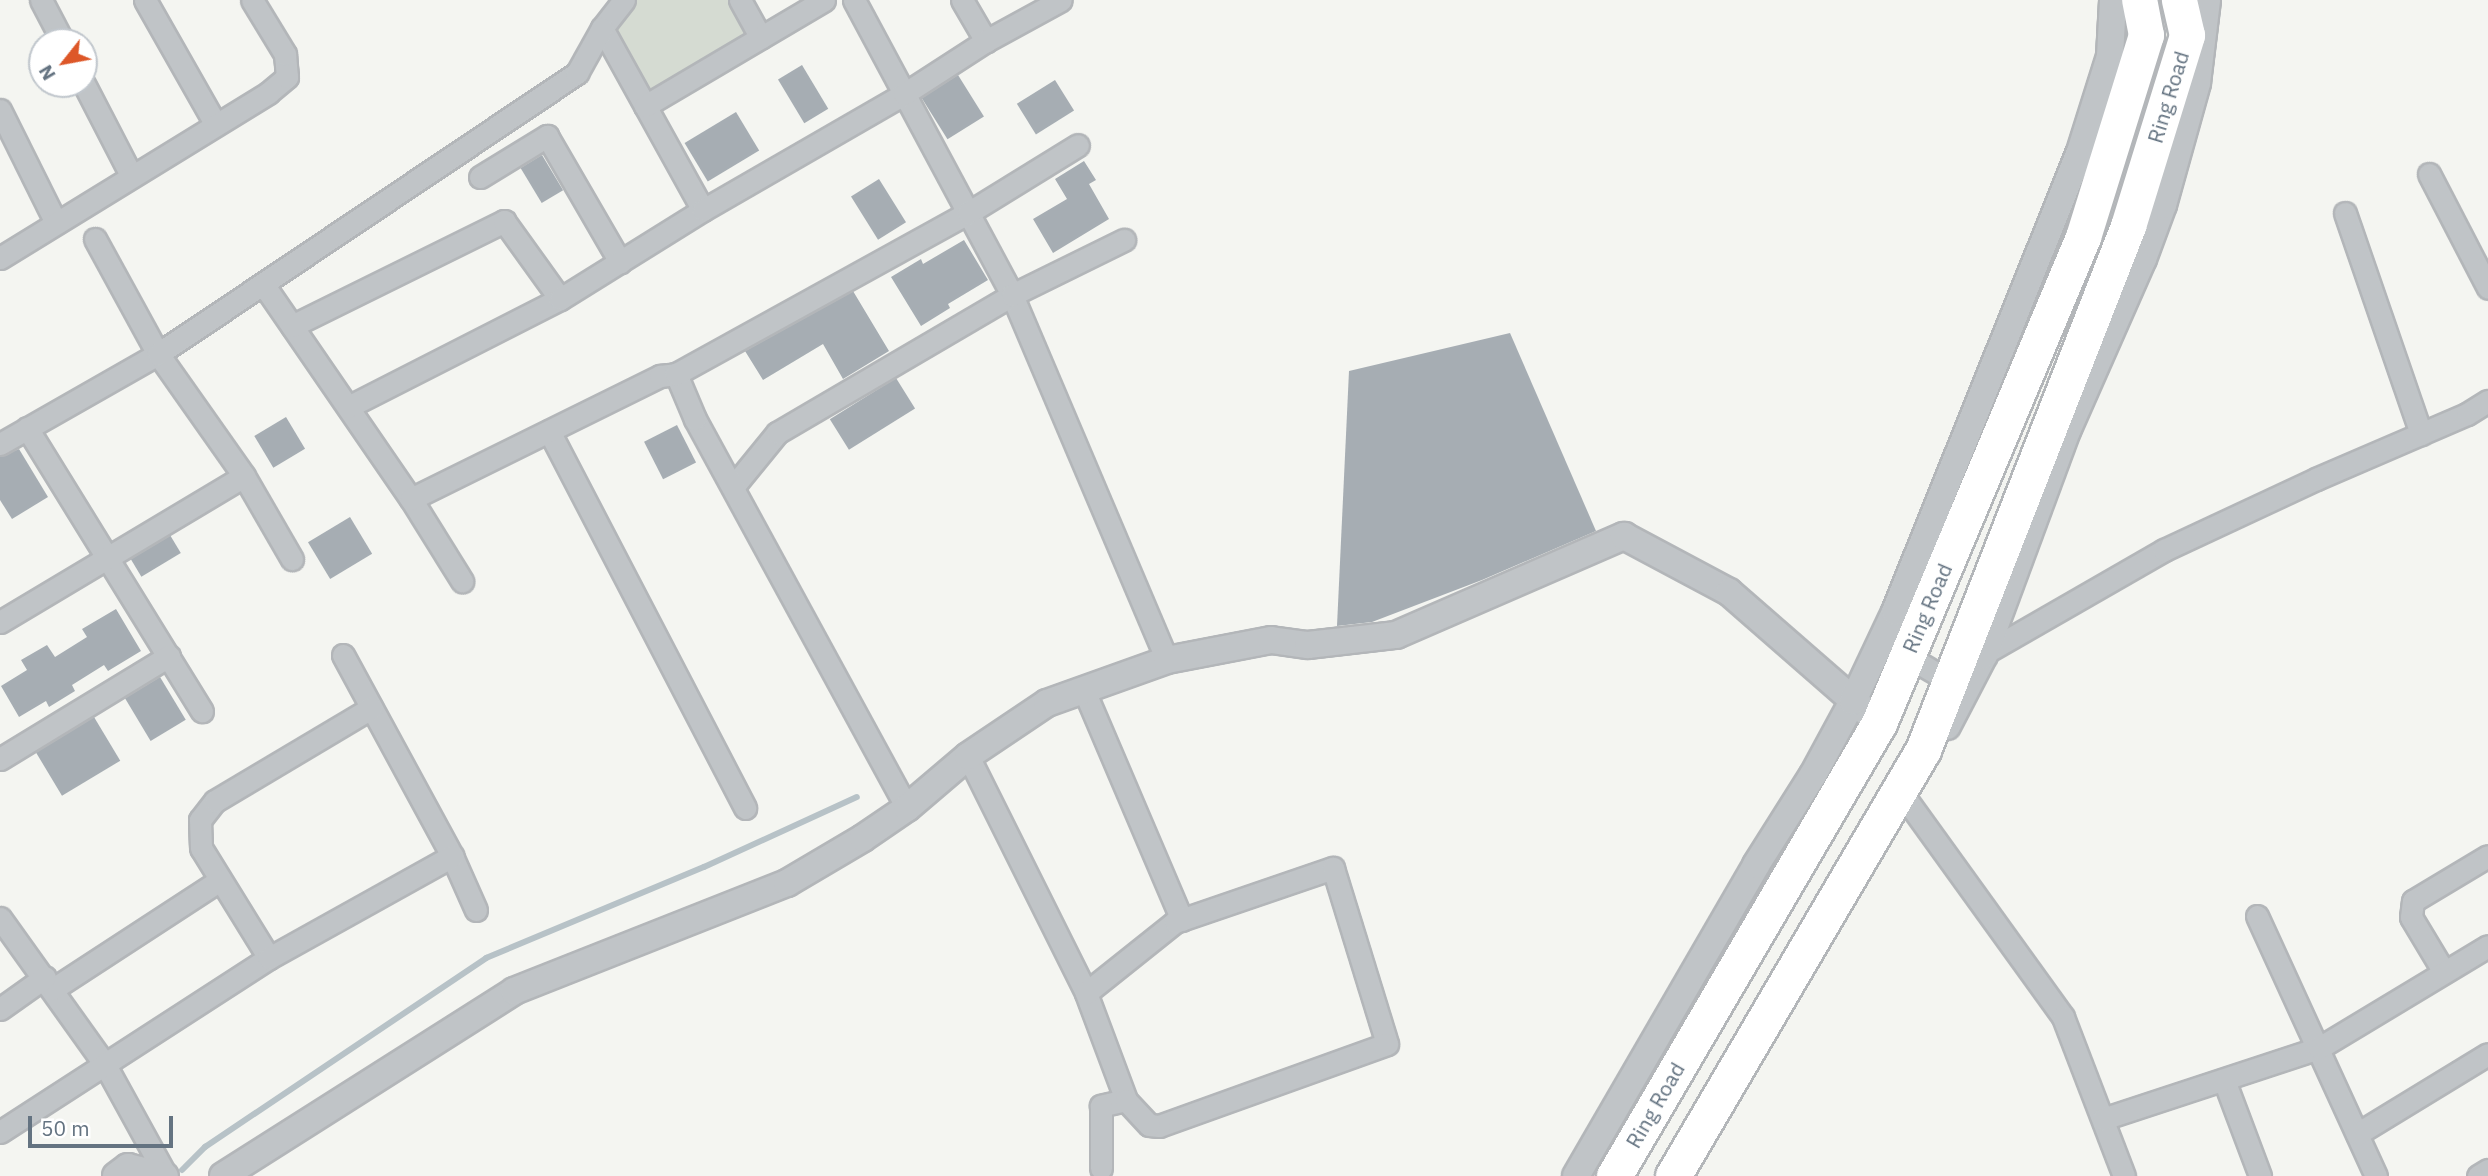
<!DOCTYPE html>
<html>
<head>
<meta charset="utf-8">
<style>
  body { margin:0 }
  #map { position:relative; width:2488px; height:1176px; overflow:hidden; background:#f4f5f1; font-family:"IBM Plex Sans",sans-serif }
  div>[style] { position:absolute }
  .green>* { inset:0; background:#d5dbd2 }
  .stream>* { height:6px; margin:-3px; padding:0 3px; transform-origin:3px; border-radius:3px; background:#b7c2c7 }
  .building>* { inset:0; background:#a6adb3; transform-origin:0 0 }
  .roads { filter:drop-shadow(2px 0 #b3b6b9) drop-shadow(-2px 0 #b3b6b9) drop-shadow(0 2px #b3b6b9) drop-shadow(0 -2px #b3b6b9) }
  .minor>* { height:21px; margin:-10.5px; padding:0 10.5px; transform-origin:10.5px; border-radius:10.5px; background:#c0c4c7 }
  .tertiary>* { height:26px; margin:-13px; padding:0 13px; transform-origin:13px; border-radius:13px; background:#c0c4c7 }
  .trunk>* { height:35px; margin:-17.5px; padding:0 17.5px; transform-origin:17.5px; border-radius:17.5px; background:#fff }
  span { translate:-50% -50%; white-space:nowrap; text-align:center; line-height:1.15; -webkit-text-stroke:7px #fff; paint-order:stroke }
  .street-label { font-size:21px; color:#647381 }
  .north { position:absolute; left:28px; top:28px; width:70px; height:70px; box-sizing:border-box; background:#fff; border:2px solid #c1c7cd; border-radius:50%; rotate:239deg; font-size:19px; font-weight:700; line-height:28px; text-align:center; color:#647381 }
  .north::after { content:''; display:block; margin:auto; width:24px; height:32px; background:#dd5728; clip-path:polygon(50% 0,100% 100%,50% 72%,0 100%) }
  .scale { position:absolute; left:28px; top:1116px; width:145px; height:32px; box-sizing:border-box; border:4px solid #647381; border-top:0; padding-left:9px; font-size:21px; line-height:24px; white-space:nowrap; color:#647381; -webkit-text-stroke:5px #fff; paint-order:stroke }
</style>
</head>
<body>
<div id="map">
  <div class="green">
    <div style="clip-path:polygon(630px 0,733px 0,752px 34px,651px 96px,612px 25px)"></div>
  </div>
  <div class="stream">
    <div style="left:182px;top:1170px;width:33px;rotate:-45deg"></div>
    <div style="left:205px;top:1147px;width:339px;rotate:-33.9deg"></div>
    <div style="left:486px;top:958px;width:236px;rotate:-22.7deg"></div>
    <div style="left:704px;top:867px;width:168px;rotate:-24.6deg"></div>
  </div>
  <div class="building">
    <div style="left:802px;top:65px;width:51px;height:28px;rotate:59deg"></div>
    <div style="left:958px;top:75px;width:49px;height:43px;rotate:58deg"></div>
    <div style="left:1055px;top:80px;width:36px;height:45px;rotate:58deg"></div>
    <div style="left:736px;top:112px;width:45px;height:60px;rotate:59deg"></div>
    <div style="left:542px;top:155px;width:41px;height:25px;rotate:59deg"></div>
    <div style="clip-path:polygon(1084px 161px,1096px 180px,1089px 184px,1109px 219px,1053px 253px,1033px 219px,1067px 199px,1055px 179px)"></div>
    <div style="left:879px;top:179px;width:51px;height:33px;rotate:58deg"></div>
    <div style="clip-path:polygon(964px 240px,988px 280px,948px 304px,950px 308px,921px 326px,891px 277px,921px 259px,923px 264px)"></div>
    <div style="clip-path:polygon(853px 291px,889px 351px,843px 379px,823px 344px,763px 380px,745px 351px)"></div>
    <div style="clip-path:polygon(1510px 333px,1596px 531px,1482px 580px,1372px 622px,1337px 626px,1349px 371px)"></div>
    <div style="left:896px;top:378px;width:36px;height:78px;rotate:58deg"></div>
    <div style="left:286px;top:417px;width:37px;height:37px;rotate:59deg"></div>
    <div style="left:677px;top:425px;width:42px;height:37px;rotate:63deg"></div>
    <div style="clip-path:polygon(19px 449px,48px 497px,12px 519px,0 500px,0 457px)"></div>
    <div style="left:350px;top:517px;width:43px;height:49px;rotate:59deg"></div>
    <div style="left:170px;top:535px;width:21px;height:46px;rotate:59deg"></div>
    <div style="clip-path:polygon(116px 609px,141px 651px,108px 671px,104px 665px,72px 685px,75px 691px,49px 707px,46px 701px,19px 717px,1px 686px,27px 670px,21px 660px,47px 645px,55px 657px,87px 637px,82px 629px)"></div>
    <div style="left:160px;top:677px;width:50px;height:41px;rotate:59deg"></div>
    <div style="left:94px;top:717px;width:51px;height:68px;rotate:59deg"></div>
  </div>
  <div class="roads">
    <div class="minor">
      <div style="left:41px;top:0;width:47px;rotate:62.4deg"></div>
      <div style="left:145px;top:0;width:142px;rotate:60.4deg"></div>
      <div style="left:624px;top:0;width:36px;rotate:128deg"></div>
      <div style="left:602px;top:28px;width:208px;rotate:61deg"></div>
      <div style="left:740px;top:0;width:43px;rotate:61.1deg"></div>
      <div style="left:854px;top:0;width:335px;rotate:61.8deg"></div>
      <div style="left:1012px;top:295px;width:397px;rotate:67deg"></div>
      <div style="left:962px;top:0;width:48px;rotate:59.7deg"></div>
      <div style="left:84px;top:84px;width:102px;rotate:62.7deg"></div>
      <div style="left:645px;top:106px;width:208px;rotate:-30.6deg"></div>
      <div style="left:0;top:110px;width:126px;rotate:63.6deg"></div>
      <div style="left:2429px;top:174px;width:128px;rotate:62.6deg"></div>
      <div style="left:480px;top:177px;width:79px;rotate:-31.5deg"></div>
      <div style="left:547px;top:136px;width:146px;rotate:59.9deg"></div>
      <div style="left:2345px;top:213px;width:234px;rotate:71deg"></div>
      <div style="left:95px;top:239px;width:131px;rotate:61.3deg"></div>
      <div style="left:158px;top:354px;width:149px;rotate:54.8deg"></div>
      <div style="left:244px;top:476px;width:96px;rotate:60deg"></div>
      <div style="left:0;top:258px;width:315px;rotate:-31.6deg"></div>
      <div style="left:268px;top:93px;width:25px;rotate:-40deg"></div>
      <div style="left:287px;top:77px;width:23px;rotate:-95deg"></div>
      <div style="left:285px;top:54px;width:63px;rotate:-121.4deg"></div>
      <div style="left:263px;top:284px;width:261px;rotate:55.5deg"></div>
      <div style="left:411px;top:499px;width:97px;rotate:58.1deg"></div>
      <div style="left:292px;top:326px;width:237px;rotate:-26.3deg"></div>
      <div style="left:504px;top:221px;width:96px;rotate:54.3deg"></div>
      <div style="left:348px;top:407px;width:238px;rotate:-27deg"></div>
      <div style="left:560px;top:299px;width:168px;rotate:-31.9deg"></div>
      <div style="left:703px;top:210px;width:232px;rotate:-30deg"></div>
      <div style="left:904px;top:94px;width:98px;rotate:-32.9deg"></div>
      <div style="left:986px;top:41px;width:85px;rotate:-28.7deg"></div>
      <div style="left:27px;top:428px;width:333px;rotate:58.3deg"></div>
      <div style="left:549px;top:431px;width:425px;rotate:62.5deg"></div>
      <div style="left:0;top:444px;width:182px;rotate:-29.7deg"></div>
      <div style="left:158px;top:354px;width:505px;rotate:-33.85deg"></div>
      <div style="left:577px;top:73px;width:51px;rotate:-60.9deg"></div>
      <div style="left:733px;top:487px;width:70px;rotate:-50.8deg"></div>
      <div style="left:777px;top:433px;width:273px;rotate:-30.4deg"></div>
      <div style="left:1012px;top:295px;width:125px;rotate:-26.2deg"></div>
      <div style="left:411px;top:499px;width:278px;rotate:-26.3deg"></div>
      <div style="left:660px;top:376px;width:16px;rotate:-7deg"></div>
      <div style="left:0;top:622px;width:284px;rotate:-30.9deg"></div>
      <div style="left:343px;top:655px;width:229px;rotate:61.5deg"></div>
      <div style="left:452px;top:856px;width:59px;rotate:66deg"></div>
      <div style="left:1907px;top:656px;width:51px;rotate:30.6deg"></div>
      <div style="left:1978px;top:657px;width:215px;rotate:-29.9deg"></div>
      <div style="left:2164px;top:550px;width:168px;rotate:-25deg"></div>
      <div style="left:2316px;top:479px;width:164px;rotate:-23.3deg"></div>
      <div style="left:2467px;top:414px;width:25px;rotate:-32deg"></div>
      <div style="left:1083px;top:688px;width:252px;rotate:66.9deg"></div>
      <div style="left:968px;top:756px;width:265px;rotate:63.5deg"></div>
      <div style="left:1086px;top:993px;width:114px;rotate:69.5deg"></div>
      <div style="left:1126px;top:1100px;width:26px;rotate:167deg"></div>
      <div style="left:1101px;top:1106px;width:62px;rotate:90deg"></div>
      <div style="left:0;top:759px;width:198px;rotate:-31.4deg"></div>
      <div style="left:1908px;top:802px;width:265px;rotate:54.2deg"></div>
      <div style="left:2063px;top:1017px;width:170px;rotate:69deg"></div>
      <div style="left:907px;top:808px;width:443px;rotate:-118.6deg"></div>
      <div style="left:695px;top:419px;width:49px;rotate:-112.9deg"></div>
      <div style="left:676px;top:374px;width:333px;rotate:-28.9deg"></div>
      <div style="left:968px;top:213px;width:129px;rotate:-31.7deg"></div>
      <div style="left:2257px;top:916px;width:286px;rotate:65.4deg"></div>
      <div style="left:0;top:918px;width:178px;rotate:54.4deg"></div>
      <div style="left:104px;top:1063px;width:129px;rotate:61.2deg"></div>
      <div style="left:269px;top:958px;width:129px;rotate:-121.7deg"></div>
      <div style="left:201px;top:848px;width:28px;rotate:-92deg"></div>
      <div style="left:200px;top:820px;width:24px;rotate:-52deg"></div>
      <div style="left:215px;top:801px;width:182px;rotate:-30.8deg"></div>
      <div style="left:2444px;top:972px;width:64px;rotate:-121deg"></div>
      <div style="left:2411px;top:917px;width:16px;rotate:-83deg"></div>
      <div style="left:2413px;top:901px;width:87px;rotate:-31deg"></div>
      <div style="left:53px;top:989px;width:199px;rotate:-33.1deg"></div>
      <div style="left:1086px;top:993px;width:114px;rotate:-38.6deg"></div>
      <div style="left:1175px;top:922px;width:167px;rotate:-18.9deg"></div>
      <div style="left:1333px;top:868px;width:184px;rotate:72.9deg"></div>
      <div style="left:1387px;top:1044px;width:242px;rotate:160.2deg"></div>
      <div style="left:1159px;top:1126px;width:10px;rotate:-174deg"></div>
      <div style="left:1149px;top:1125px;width:34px;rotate:-133deg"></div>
      <div style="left:0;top:1009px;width:55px;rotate:-35.4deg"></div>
      <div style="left:2224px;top:1080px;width:103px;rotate:69.4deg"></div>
      <div style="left:2103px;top:1119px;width:227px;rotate:-18.2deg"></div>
      <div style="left:2319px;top:1048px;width:197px;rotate:-31.1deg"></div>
      <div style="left:0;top:1132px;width:320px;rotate:-32.9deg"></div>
      <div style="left:269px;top:958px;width:210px;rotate:-29.1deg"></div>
      <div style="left:2357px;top:1134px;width:153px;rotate:-31.4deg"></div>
      <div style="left:2478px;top:1176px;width:12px;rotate:-31deg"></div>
    </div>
    <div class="tertiary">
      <div style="left:1947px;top:726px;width:80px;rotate:-62.5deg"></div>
      <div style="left:1984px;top:655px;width:239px;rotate:-69.7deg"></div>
      <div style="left:2067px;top:431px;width:188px;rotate:-66.2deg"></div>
      <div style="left:2143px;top:259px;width:58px;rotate:-69.7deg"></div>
      <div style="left:2163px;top:205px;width:127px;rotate:-74.4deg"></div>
      <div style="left:2197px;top:83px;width:84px;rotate:-83.1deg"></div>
      <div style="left:116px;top:1176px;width:15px;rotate:-37deg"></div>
      <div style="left:128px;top:1167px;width:38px;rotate:14deg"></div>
      <div style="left:223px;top:1176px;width:345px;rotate:-32.4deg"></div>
      <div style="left:514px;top:991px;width:294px;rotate:-21.6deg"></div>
      <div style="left:787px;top:883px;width:88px;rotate:-30.6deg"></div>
      <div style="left:863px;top:838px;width:53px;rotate:-34.3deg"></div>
      <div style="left:907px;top:808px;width:80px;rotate:-40.4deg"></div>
      <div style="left:968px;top:756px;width:95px;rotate:-33.9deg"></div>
      <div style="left:1047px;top:703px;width:127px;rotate:-19.7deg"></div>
      <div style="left:1167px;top:660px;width:106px;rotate:-10.9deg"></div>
      <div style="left:1271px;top:640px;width:37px;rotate:8deg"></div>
      <div style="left:1308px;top:645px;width:89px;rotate:-6.5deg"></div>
      <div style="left:1396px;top:635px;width:249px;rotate:-23.5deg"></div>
      <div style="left:1624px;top:536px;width:119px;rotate:28.1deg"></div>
      <div style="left:1729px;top:592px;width:199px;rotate:41.1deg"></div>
      <div style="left:1576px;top:1176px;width:359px;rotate:-59.9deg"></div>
      <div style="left:1756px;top:865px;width:107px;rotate:-57.7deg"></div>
      <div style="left:1813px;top:775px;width:84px;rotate:-61.6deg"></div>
      <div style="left:1853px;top:701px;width:98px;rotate:-64.7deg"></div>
      <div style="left:1895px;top:612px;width:496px;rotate:-68.1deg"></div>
      <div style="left:2080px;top:152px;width:101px;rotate:-72.6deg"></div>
      <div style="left:2110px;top:56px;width:56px;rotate:-86.9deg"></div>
    </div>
    <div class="trunk">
      <div style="left:1614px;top:1176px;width:525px;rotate:-59.67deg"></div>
      <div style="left:1879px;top:723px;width:527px;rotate:-67.23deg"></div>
      <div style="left:2083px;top:237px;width:212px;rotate:-72.7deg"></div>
      <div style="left:2146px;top:35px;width:36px;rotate:-101deg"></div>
      <div style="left:1673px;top:1176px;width:494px;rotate:-59.6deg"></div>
      <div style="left:1923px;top:750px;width:563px;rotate:-68.63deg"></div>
      <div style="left:2128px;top:226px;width:200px;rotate:-72.8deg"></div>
      <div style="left:2187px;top:35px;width:36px;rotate:-103deg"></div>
    </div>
  </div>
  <div class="street-label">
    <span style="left:2168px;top:97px;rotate:-73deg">Ring Road</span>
    <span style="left:1927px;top:608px;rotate:-67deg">Ring Road</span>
    <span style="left:1655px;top:1105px;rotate:-60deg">Ring Road</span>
  </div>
  <div class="north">N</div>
  <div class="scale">50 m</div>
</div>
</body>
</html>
